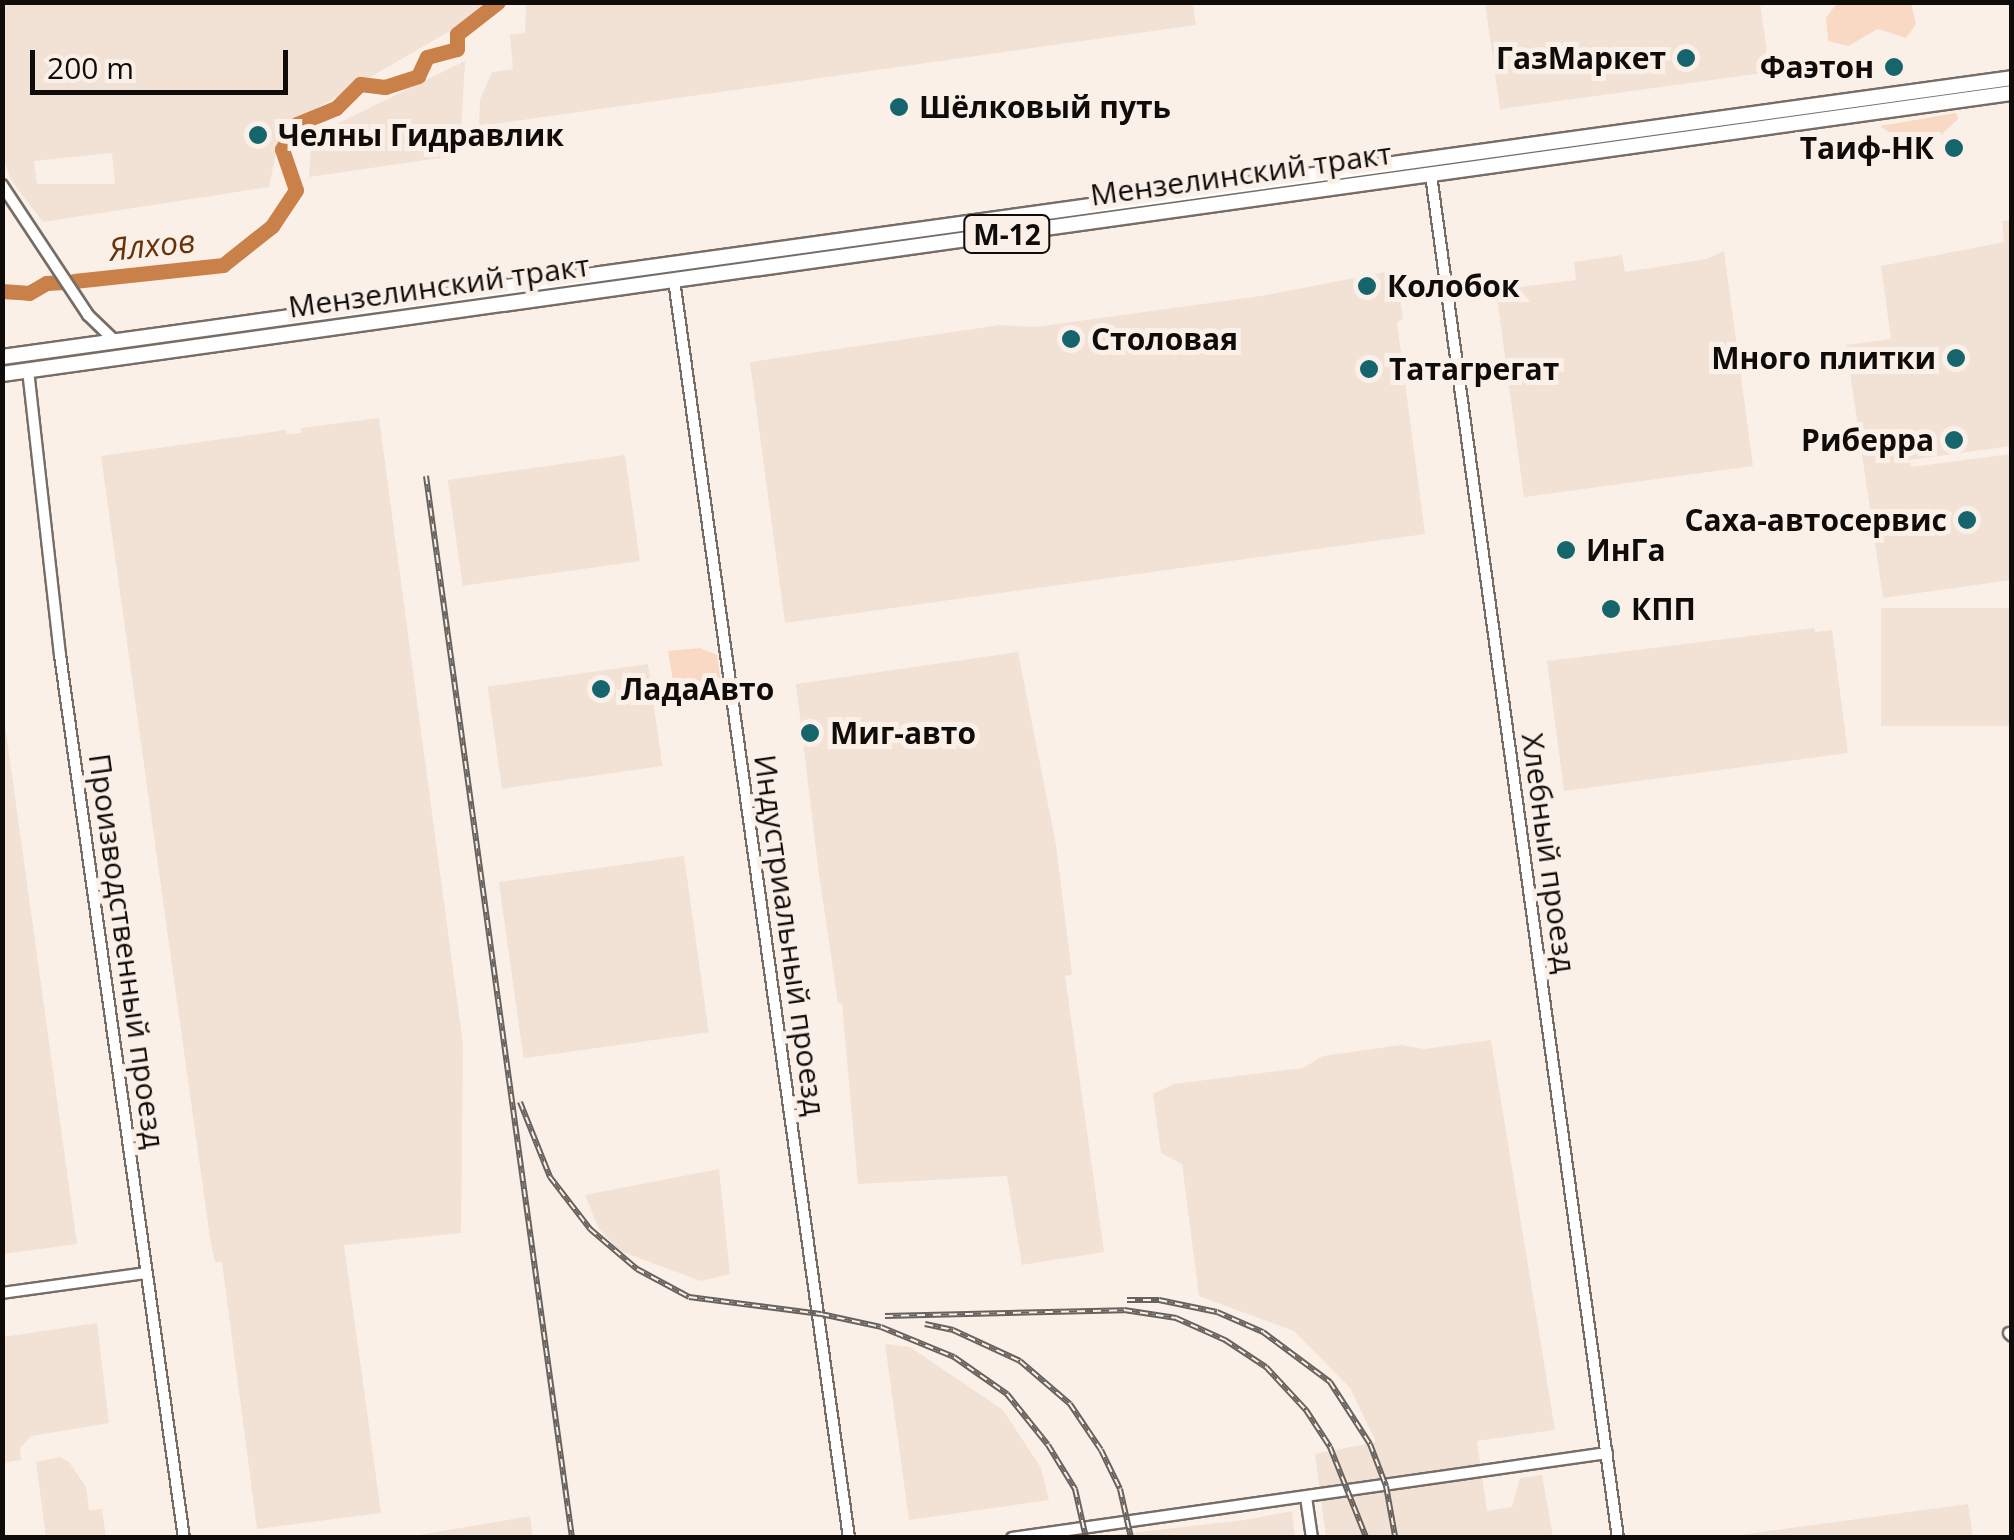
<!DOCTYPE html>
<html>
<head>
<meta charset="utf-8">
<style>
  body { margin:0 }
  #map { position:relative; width:2014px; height:1540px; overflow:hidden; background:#fbf0e8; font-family:"Open Sans",sans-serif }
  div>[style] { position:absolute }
  .built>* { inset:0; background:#f2e1d5; transform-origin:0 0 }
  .green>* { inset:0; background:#f9d9c4 }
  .river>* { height:15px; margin:-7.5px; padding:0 7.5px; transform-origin:7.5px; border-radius:7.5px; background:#c98049 }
  .roads { filter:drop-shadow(2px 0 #766d66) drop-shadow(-2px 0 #766d66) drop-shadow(0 2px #766d66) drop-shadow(0 -2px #766d66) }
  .minor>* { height:10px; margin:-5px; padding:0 5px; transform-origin:5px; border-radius:5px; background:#fff }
  .major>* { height:14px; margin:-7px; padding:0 7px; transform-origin:7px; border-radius:7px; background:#fff }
  .rail>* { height:6px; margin-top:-3px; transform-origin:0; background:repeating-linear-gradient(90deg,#fbf0e8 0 8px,#68625e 0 16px); box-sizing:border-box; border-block:2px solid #68625e }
  .dots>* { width:28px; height:28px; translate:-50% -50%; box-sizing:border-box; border:5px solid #fbf0e8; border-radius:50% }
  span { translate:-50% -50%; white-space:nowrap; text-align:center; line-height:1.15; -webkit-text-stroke:10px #fbf0e8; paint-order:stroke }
  .shield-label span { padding:2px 8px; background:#fbf0e8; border:2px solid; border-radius:8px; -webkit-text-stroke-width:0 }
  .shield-label { font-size:28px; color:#0f0c0a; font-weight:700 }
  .poi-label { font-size:30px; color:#0f0c0a; font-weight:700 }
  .right { translate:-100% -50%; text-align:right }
  .left { translate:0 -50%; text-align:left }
  .street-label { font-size:30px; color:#0f0c0a }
  .water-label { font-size:32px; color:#653408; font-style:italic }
  .frame { position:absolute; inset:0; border:5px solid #0f0c0a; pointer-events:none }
  .scale { position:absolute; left:30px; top:50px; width:258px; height:45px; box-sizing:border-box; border:5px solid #0f0c0a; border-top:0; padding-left:12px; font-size:30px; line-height:35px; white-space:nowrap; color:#0f0c0a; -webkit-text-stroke:8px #fbf0e8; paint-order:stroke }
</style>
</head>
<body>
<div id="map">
  <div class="built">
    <div style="clip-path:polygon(evenodd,498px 3px,281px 129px,269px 187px,43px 222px,11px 180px,3px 157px,3px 3px,498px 3px,112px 153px,115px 184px,37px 184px,34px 161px,112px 153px)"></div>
    <div style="clip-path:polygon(526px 3px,1193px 2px,1196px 25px,479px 126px,480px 100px,492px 72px,513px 69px,510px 35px,525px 33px)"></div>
    <div style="clip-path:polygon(1485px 3px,1760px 3px,1770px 72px,1500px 109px)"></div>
    <div style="clip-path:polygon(465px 61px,460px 155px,309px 177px,312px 136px)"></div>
    <div style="clip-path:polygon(2011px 220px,2011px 446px,1909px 460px,1911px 467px,2011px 454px,2011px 580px,1883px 598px,1846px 345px,1891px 339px,1881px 266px,2004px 242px,2002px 221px)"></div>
    <div style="clip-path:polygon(1724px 251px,1753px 466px,1524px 497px,1496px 290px,1576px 280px,1574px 262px,1622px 255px,1625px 272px,1707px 259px)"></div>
    <div style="clip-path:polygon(1396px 270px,1403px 319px,1397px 322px,1425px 534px,785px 623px,750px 362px,1000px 325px,1035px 327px,1261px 296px)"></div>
    <div style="clip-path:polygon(379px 418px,463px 1044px,461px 1233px,344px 1245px,381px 1513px,257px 1529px,222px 1262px,215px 1262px,210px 1238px,101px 456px,286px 430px,287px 434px,301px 433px,301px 428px)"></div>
    <div style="left:625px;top:455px;width:107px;height:179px;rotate:82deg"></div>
    <div style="left:2011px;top:608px;width:118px;height:130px;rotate:90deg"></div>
    <div style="clip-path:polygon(1814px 628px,1815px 632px,1832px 630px,1848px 753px,1564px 791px,1547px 661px)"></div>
    <div style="clip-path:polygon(1018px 652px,1056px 845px,1072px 975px,1065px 976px,1104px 1252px,1022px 1265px,1007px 1176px,858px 1184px,842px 1004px,838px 1003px,819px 874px,796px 684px)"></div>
    <div style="left:648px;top:664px;width:103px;height:162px;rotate:82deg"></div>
    <div style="clip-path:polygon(3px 710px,77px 1244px,3px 1254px,2px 1254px)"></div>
    <div style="left:684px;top:856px;width:178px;height:187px;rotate:82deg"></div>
    <div style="clip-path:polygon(1491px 1040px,1555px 1430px,1477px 1441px,1487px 1511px,1512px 1507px,1520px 1478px,1542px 1475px,1553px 1537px,1326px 1537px,1315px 1454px,1376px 1442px,1350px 1388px,1294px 1331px,1199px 1296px,1182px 1164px,1161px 1153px,1153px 1094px,1174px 1084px,1303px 1068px,1323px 1056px,1401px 1045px,1424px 1049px)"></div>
    <div style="clip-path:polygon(719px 1169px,730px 1274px,701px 1281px,620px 1251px,599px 1229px,585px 1195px)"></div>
    <div style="clip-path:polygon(97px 1323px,109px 1423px,31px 1436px,20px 1448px,21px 1460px,3px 1463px,3px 1337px)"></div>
    <div style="clip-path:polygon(885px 1344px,910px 1347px,1003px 1410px,1041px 1468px,1049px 1500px,909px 1520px)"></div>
    <div style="clip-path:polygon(60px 1457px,69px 1462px,86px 1487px,89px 1510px,102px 1509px,106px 1537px,46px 1537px,36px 1462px)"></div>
    <div style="clip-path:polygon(1968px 1504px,1973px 1537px,1725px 1537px)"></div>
    <div style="clip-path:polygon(1292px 1511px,1295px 1537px,1096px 1537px,1244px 1520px)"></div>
    <div style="clip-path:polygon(530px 1516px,533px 1537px,413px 1536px)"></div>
  </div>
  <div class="green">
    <div style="clip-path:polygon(1911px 3px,1916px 24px,1906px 38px,1878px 29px,1848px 46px,1828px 41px,1826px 18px,1837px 3px)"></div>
    <div style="clip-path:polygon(1956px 113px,1958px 119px,1941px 135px,1902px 141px,1880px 126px)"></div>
    <div style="clip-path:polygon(700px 648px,717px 655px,721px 681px,708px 693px,676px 699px,668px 651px)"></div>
  </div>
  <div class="river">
    <div style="left:74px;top:281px;width:150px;rotate:-6.1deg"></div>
    <div style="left:223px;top:265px;width:63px;rotate:-38.5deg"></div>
    <div style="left:272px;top:226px;width:43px;rotate:-56.3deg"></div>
    <div style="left:296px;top:190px;width:43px;rotate:-108.9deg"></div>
    <div style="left:282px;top:149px;width:29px;rotate:-59deg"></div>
    <div style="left:297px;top:124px;width:42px;rotate:-22.3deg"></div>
    <div style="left:336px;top:108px;width:34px;rotate:-45deg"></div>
    <div style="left:360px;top:84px;width:25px;rotate:7deg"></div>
    <div style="left:385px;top:87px;width:35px;rotate:-18deg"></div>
    <div style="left:418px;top:76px;width:21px;rotate:-65deg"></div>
    <div style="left:427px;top:57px;width:31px;rotate:-15deg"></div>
    <div style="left:457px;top:49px;width:15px;rotate:-90deg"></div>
    <div style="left:457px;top:34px;width:52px;rotate:-38deg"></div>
    <div style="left:2px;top:291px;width:27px;rotate:4deg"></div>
    <div style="left:29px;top:293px;width:20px;rotate:-30deg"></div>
    <div style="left:46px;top:283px;width:18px;rotate:-3deg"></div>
  </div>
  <div class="roads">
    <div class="minor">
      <div style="left:1431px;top:175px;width:1376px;rotate:82.19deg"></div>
      <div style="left:2px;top:185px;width:156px;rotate:56.5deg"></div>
      <div style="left:88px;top:315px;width:37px;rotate:44deg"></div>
      <div style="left:674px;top:280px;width:1270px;rotate:82.08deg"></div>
      <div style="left:28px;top:370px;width:287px;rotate:83.6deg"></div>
      <div style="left:60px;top:655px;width:892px;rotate:82.01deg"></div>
      <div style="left:2px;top:1293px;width:145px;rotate:-7.9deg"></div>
      <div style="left:2009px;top:1333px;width:4px;rotate:45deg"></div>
      <div style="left:1306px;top:1497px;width:41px;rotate:81.7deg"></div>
      <div style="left:1012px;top:1538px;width:601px;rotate:-8.13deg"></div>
    </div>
    <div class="major">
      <div style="left:2px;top:357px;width:2029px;rotate:-7.9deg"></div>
      <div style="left:2px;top:374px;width:2030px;rotate:-7.96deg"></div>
    </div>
  </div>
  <div class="rail">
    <div style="left:426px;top:476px;width:1072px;rotate:82.17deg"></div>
    <div style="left:520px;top:1102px;width:81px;rotate:68.2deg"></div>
    <div style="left:550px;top:1177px;width:66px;rotate:52.4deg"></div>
    <div style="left:590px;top:1229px;width:62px;rotate:40.4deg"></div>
    <div style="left:637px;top:1269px;width:59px;rotate:28.3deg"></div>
    <div style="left:689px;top:1297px;width:133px;rotate:7.3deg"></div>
    <div style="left:821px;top:1314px;width:61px;rotate:12.2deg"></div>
    <div style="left:881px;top:1327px;width:79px;rotate:22.3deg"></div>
    <div style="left:954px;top:1357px;width:65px;rotate:34.9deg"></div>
    <div style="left:1007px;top:1394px;width:65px;rotate:51.2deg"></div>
    <div style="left:1048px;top:1445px;width:52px;rotate:58.5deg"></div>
    <div style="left:1075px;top:1489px;width:50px;rotate:77.3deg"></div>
    <div style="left:1127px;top:1300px;width:32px"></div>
    <div style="left:1159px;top:1300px;width:59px;rotate:11.7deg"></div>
    <div style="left:1217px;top:1312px;width:50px;rotate:23.5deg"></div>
    <div style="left:1263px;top:1332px;width:84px;rotate:36.7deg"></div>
    <div style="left:1330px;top:1382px;width:74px;rotate:57.2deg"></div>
    <div style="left:1370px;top:1444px;width:45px;rotate:69.1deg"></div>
    <div style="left:1386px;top:1486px;width:51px;rotate:79.8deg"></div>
    <div style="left:885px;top:1316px;width:239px;rotate:-1.4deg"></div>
    <div style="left:1124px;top:1310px;width:53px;rotate:8.7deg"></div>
    <div style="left:1176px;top:1318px;width:54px;rotate:24.2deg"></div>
    <div style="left:1225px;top:1340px;width:49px;rotate:33.4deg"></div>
    <div style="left:1266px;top:1367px;width:59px;rotate:47.1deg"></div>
    <div style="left:1306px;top:1410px;width:44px;rotate:57deg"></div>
    <div style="left:1330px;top:1447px;width:97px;rotate:68.2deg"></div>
    <div style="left:925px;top:1324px;width:29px;rotate:12deg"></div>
    <div style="left:953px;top:1330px;width:74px;rotate:24.8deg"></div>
    <div style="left:1020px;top:1361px;width:66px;rotate:40.7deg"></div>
    <div style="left:1070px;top:1404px;width:55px;rotate:56deg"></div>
    <div style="left:1101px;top:1450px;width:43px;rotate:64deg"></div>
    <div style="left:1120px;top:1489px;width:50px;rotate:77.3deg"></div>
  </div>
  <div class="dots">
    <div style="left:1686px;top:58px;background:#16646c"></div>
    <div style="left:1894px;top:67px;background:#16646c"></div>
    <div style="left:899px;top:107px;background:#16646c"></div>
    <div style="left:258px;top:135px;background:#16646c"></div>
    <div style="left:1954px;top:148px;background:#16646c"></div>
    <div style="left:1367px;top:286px;background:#16646c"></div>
    <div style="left:1071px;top:339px;background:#16646c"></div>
    <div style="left:1956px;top:358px;background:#16646c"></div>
    <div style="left:1369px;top:369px;background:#16646c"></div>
    <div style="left:1954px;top:440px;background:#16646c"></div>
    <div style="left:1967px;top:520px;background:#16646c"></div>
    <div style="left:1566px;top:550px;background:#16646c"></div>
    <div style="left:1611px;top:609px;background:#16646c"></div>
    <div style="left:601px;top:689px;background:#16646c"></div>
    <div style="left:810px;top:733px;background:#16646c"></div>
  </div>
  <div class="shield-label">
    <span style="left:1007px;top:234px">М-12</span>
  </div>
  <div class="poi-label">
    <span class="right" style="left:1666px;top:58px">ГазМаркет</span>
    <span class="right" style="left:1874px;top:67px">Фаэтон</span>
    <span class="left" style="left:919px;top:107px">Шёлковый путь</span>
    <span class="left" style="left:278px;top:135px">Челны Гидравлик</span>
    <span class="right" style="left:1934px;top:148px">Таиф-НК</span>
    <span class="left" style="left:1387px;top:286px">Колобок</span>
    <span class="left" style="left:1091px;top:339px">Столовая</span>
    <span class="right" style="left:1936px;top:358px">Много плитки</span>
    <span class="left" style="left:1389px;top:369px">Татагрегат</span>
    <span class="right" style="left:1934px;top:440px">Риберра</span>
    <span class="right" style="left:1947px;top:520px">Саха-автосервис</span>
    <span class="left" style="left:1586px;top:550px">ИнГа</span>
    <span class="left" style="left:1631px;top:609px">КПП</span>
    <span class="left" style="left:621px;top:689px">ЛадаАвто</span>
    <span class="left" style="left:830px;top:733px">Миг-авто</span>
  </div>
  <div class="street-label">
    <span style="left:1241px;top:174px;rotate:-8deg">Мензелинский тракт</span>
    <span style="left:439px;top:286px;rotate:-8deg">Мензелинский тракт</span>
    <span style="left:1549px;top:853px;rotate:82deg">Хлебный проезд</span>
    <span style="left:790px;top:935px;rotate:82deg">Индустриальный проезд</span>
    <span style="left:127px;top:951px;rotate:82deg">Производственный проезд</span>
  </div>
  <div class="water-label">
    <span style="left:152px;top:245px;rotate:-6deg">Ялхов</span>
  </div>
  <div class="frame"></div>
  <div class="scale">200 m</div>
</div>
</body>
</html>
